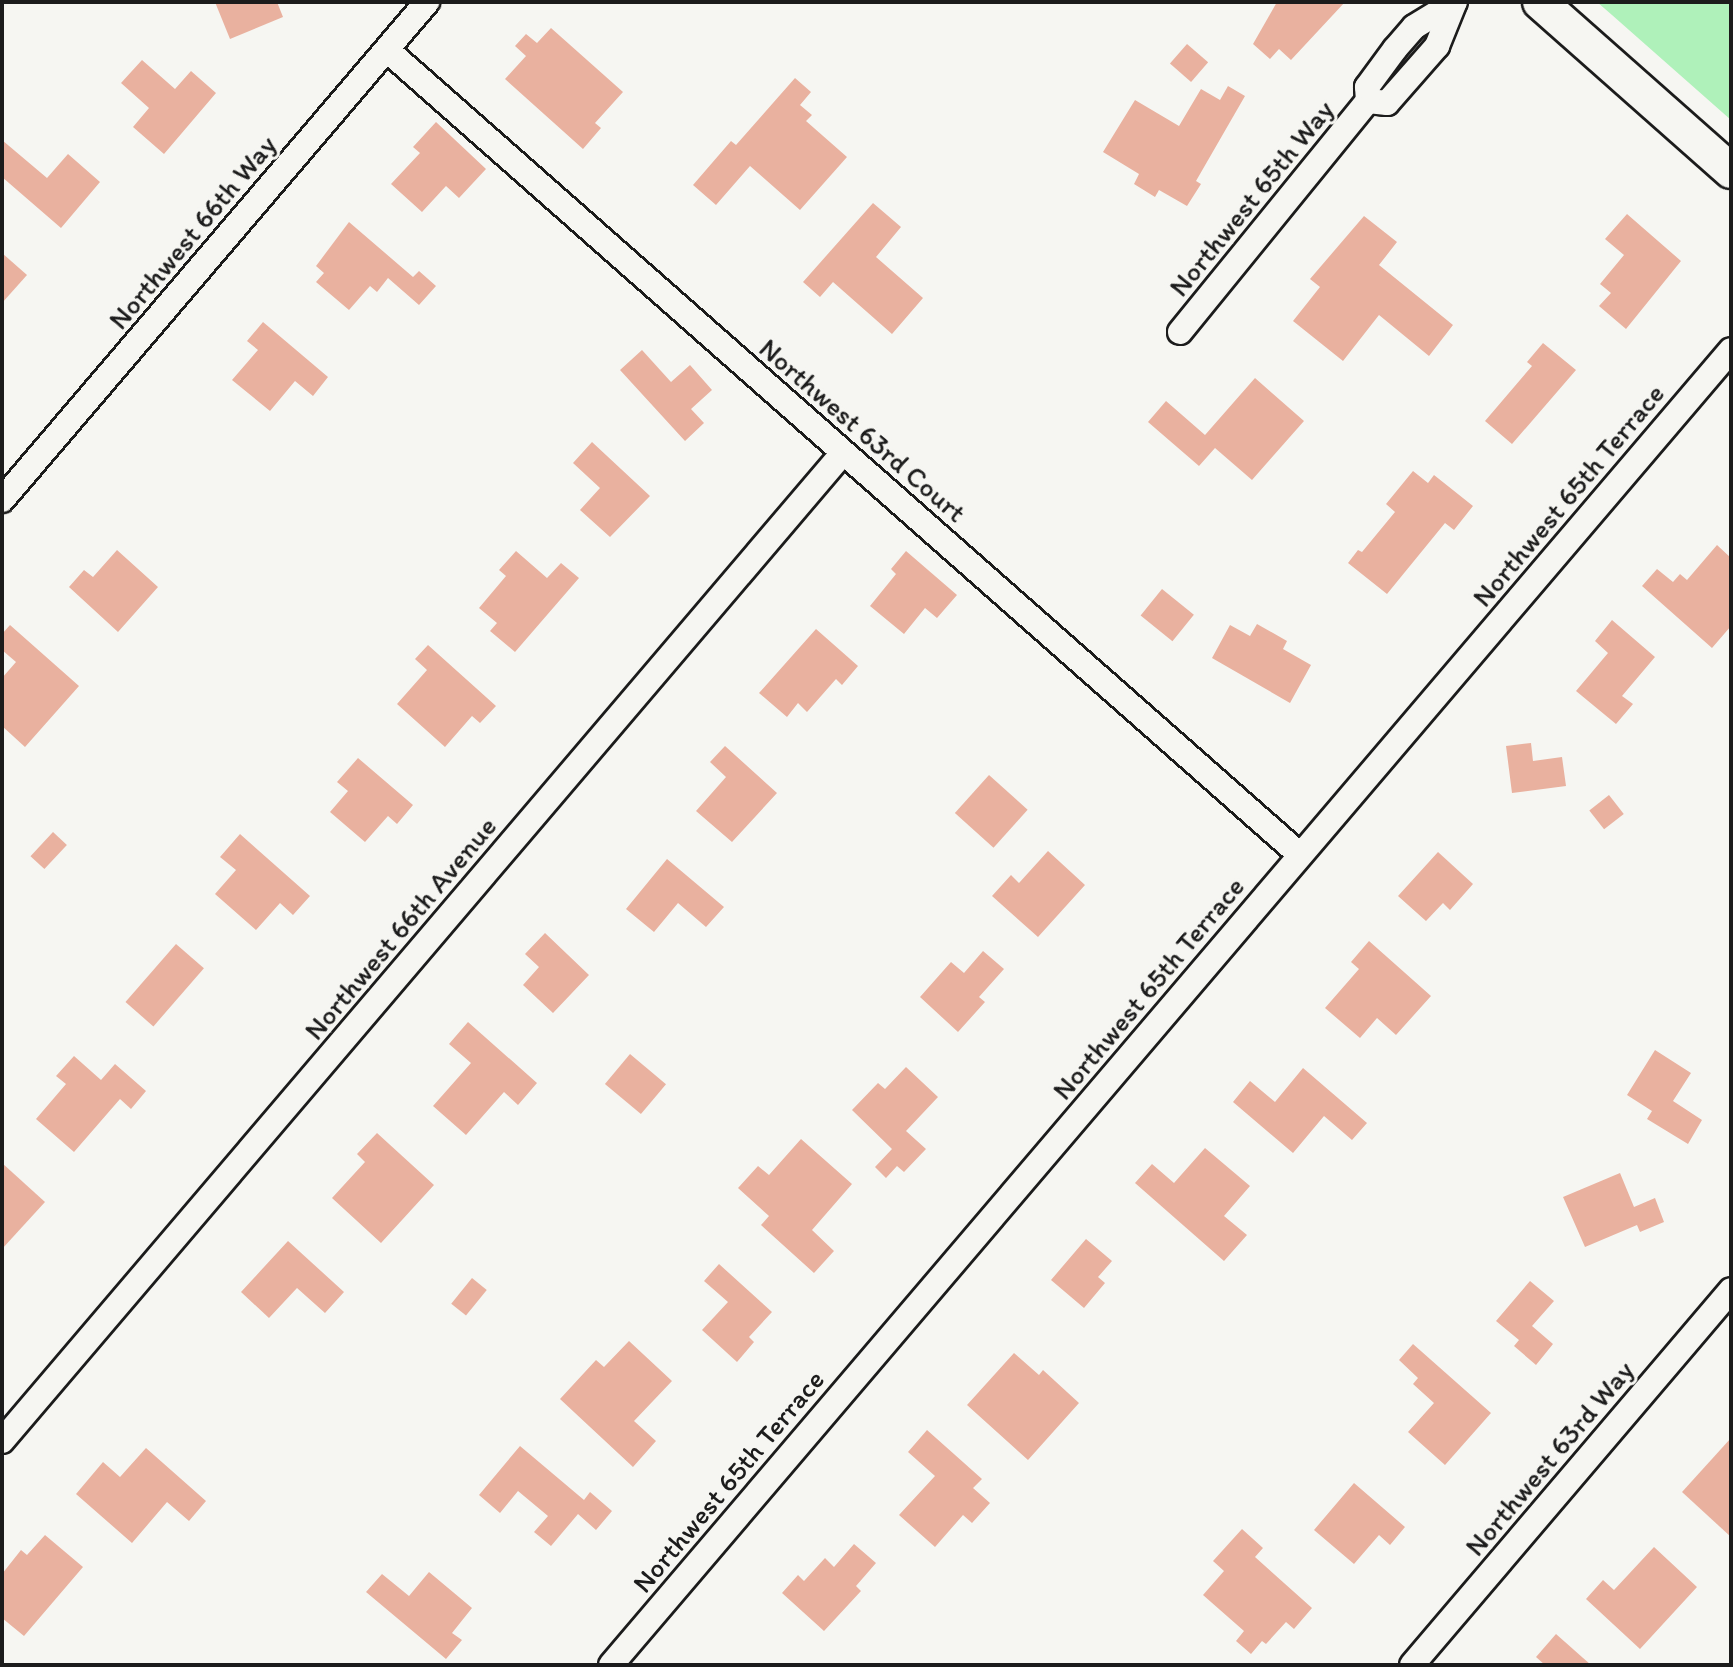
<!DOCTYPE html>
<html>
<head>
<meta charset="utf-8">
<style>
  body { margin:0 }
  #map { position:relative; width:1733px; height:1667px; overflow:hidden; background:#f6f6f2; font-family:Itim,sans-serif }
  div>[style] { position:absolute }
  .green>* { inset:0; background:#aff1ba }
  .building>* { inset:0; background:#e9b19f; transform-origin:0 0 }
  .roads { filter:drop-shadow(2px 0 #1c1c1c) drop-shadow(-2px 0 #1c1c1c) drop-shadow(0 2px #1c1c1c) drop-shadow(0 -2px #1c1c1c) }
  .street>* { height:24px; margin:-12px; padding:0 12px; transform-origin:12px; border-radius:12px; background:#f6f6f2 }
  .secondary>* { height:34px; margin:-17px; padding:0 17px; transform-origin:17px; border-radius:17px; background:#f6f6f2 }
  span { translate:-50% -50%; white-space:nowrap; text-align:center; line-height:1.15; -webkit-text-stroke:6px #f6f6f2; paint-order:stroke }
  .street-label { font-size:28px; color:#1c1c1c }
  .frame { position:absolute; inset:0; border:4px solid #1c1c1c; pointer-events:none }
</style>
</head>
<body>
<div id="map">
  <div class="green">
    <div style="clip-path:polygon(1597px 2px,1731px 2px,1731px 120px,1612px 15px)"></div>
  </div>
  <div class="building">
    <div style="clip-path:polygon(215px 2px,277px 2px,283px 17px,230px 39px)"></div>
    <div style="clip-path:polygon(1277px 2px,1345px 2px,1291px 60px,1279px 49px,1270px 59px,1253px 44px)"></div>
    <div style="clip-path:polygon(551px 28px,623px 92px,595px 123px,601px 128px,583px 149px,505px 79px,526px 56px,515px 46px,526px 34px,537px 43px)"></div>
    <div style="left:1187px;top:44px;width:28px;height:26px;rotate:41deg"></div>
    <div style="clip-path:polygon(142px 60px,175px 89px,191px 71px,216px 93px,164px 154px,133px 127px,149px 108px,121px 83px)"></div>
    <div style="clip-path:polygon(795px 78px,811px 92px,800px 105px,812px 115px,806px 121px,847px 157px,800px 210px,750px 166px,716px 205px,693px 185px,731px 141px,736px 145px)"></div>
    <div style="clip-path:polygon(1228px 86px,1245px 96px,1196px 181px,1201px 184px,1187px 206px,1159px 190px,1155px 197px,1134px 184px,1139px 174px,1103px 152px,1135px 100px,1179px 126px,1201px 89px,1220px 100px)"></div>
    <div style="clip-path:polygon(436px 122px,486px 169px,459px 198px,446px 186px,422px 212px,391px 184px,420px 153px,413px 147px)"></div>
    <div style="clip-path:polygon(2px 140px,47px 178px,68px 154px,100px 182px,61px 228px,2px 177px)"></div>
    <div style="clip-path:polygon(873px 203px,901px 227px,876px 257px,923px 298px,892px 334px,833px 282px,820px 297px,803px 282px)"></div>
    <div style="clip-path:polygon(1627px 214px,1681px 261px,1626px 329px,1599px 306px,1611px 293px,1600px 284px,1624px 255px,1605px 239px)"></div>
    <div style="clip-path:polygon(1364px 216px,1397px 242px,1379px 265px,1453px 325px,1429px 356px,1379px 315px,1343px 361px,1293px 321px,1320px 287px,1310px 279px)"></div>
    <div style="clip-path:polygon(349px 222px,413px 277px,419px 271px,436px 286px,419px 305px,388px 278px,377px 292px,370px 286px,349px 310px,316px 282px,324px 273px,316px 266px)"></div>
    <div style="clip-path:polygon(2px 253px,27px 275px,2px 303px)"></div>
    <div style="clip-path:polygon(263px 322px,328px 377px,313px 396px,295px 381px,270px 411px,232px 380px,258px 350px,247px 341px)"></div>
    <div style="clip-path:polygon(1543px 343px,1576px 370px,1512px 444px,1485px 421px,1532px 366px,1527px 362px)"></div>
    <div style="clip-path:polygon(642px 350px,671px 382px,690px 365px,712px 390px,691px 409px,704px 423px,685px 441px,620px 370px)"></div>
    <div style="clip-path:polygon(1255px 378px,1304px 421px,1252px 480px,1215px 448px,1199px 466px,1148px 422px,1166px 401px,1205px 435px)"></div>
    <div style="clip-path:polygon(592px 442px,650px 496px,610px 537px,580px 510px,600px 488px,573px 463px)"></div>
    <div style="clip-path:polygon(1413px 471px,1428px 483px,1434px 475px,1473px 506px,1454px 530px,1445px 523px,1387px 594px,1348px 563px,1358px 550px,1362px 552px,1395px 512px,1386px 504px)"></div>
    <div style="clip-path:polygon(1717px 545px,1731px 558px,1731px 626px,1712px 648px,1642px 586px,1657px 569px,1673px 582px,1680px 574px,1687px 580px)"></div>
    <div style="clip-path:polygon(117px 550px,158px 587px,118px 632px,69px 587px,84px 570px,93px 577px)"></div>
    <div style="clip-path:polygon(516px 551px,547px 578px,561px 563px,579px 578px,515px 652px,490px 631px,497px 623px,479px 608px,506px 576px,499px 570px)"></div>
    <div style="clip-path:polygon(906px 551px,957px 595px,937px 618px,925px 608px,904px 634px,870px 606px,896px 574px,891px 569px)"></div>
    <div style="left:1162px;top:589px;width:41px;height:34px;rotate:39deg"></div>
    <div style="clip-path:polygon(1612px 620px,1655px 657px,1622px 696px,1633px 704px,1616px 724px,1576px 691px,1608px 653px,1595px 641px)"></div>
    <div style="clip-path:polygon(1257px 624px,1287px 641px,1283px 649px,1311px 665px,1290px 703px,1212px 658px,1230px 625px,1250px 636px)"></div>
    <div style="clip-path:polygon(10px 625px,79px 686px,25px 747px,2px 726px,2px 678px,16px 662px,2px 650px,2px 634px)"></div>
    <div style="clip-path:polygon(816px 629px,858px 666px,842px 685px,836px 679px,807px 712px,798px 703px,787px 717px,759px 693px)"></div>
    <div style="clip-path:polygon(428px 645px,496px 706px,480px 723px,472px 716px,445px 747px,397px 704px,427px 670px,415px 659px)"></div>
    <div style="clip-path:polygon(1531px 743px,1533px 761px,1562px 757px,1566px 786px,1512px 793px,1506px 746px)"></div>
    <div style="clip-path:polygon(725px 746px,777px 793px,732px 842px,696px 811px,726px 777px,710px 762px)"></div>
    <div style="clip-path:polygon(358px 758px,413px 805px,397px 824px,388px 816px,365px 842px,330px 812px,348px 791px,337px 782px)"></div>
    <div style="left:989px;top:775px;width:52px;height:51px;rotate:42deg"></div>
    <div style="left:1609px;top:795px;width:24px;height:25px;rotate:52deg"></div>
    <div style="left:53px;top:832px;width:19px;height:33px;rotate:43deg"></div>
    <div style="clip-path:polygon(240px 834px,310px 896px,293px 915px,280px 903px,256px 930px,215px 894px,236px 870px,220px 857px)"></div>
    <div style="clip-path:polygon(1048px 851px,1085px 885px,1038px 937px,992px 896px,1011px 875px,1019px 883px)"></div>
    <div style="clip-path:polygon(1438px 852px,1473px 884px,1450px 910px,1443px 903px,1426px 921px,1398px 896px)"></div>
    <div style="clip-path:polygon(667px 859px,724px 907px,706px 927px,678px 903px,654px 932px,626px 909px)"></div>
    <div style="clip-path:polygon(545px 933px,589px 975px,553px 1013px,523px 985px,539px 967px,525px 954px)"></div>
    <div style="clip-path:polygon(1369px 941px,1431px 996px,1396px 1035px,1377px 1018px,1360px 1038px,1325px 1008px,1359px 969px,1351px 962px)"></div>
    <div style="left:176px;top:944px;width:37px;height:77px;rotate:41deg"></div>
    <div style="clip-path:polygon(983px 951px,1004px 969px,979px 997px,985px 1002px,958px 1032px,920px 997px,951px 962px,964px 973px)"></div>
    <div style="clip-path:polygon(468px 1022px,537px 1083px,518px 1105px,504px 1092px,466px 1135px,433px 1106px,471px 1063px,449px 1044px)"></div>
    <div style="clip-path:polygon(1655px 1050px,1691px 1073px,1673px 1101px,1702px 1120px,1688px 1144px,1647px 1119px,1652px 1111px,1627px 1095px)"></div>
    <div style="left:630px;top:1054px;width:47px;height:39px;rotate:40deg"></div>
    <div style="clip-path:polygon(74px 1056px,101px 1080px,115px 1064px,146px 1091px,131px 1109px,120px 1099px,74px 1152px,36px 1119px,66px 1084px,56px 1076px)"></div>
    <div style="clip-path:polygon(906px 1067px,938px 1097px,906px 1131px,926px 1149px,904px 1172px,897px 1166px,886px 1178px,875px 1167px,892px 1149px,852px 1110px,878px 1083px,885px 1089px)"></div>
    <div style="clip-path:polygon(1303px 1068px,1367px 1123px,1352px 1140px,1324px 1116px,1293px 1153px,1233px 1102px,1250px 1081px,1275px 1102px)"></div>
    <div style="clip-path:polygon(377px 1133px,434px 1185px,381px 1243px,332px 1198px,365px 1162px,357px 1154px)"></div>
    <div style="clip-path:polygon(801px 1139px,852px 1184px,812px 1230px,834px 1251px,814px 1273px,761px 1225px,769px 1216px,738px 1188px,758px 1166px,769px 1175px)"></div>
    <div style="clip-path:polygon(1205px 1148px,1250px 1186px,1224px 1216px,1247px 1235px,1224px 1261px,1135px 1183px,1152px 1164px,1174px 1183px)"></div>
    <div style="clip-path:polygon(2px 1163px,45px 1202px,2px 1249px)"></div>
    <div style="clip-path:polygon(1620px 1173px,1634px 1207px,1655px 1198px,1664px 1222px,1640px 1232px,1637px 1225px,1585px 1247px,1563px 1197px)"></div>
    <div style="clip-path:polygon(1086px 1239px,1112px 1261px,1098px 1277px,1105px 1283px,1084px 1308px,1051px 1280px)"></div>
    <div style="clip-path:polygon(288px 1241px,344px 1292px,325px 1313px,297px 1288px,269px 1318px,241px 1292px)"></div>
    <div style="clip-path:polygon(719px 1264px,772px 1312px,749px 1337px,754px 1342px,737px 1362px,702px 1330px,728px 1302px,704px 1281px)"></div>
    <div style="left:472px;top:1278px;width:19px;height:33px;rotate:39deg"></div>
    <div style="clip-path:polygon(1530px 1281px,1554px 1301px,1532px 1326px,1553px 1344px,1536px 1365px,1514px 1346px,1519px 1340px,1496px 1321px)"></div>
    <div style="clip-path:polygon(629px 1341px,672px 1381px,634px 1421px,656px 1441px,633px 1467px,560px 1399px,596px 1360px,604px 1367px)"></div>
    <div style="clip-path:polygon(1413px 1344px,1491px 1413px,1445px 1465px,1408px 1432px,1434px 1403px,1413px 1384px,1418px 1378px,1399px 1360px)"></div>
    <div style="clip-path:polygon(1014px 1353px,1039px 1375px,1043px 1370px,1079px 1403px,1028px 1460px,967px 1405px)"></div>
    <div style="clip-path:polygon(927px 1430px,982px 1479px,973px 1488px,990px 1503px,972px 1523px,963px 1515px,935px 1547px,899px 1515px,935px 1476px,908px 1452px)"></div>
    <div style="clip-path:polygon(1731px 1438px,1731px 1537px,1682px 1492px)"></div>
    <div style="clip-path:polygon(520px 1446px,584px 1500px,590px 1492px,612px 1511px,596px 1530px,578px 1514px,551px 1546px,534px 1532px,548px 1516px,518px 1491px,500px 1513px,479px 1495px)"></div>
    <div style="clip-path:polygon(146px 1448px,206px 1501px,189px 1521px,167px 1502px,132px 1543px,76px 1494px,103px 1462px,120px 1477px)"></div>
    <div style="clip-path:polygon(1354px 1483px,1405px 1527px,1390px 1545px,1379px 1535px,1354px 1564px,1314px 1530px)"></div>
    <div style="clip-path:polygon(1242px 1529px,1263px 1548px,1255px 1557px,1312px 1608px,1294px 1629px,1286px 1622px,1266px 1644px,1262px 1641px,1251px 1654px,1236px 1641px,1244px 1631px,1203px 1595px,1224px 1571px,1213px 1561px)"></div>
    <div style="clip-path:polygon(45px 1535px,83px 1567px,24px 1636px,2px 1618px,2px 1574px,21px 1550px,27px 1555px)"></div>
    <div style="clip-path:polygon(854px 1544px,876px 1563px,856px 1586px,861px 1591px,824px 1631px,782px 1593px,798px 1575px,804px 1581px,825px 1558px,834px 1567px)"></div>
    <div style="clip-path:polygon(1654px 1547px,1697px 1587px,1640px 1649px,1586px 1599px,1603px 1580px,1614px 1590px)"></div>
    <div style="clip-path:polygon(429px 1572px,472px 1608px,452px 1633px,462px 1640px,446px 1659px,366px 1592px,382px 1574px,409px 1596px)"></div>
    <div style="clip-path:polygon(1556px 1634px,1591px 1665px,1545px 1665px,1536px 1657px)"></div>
  </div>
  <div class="roads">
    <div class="street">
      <div style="left:387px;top:50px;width:1217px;rotate:41.4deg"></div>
      <div style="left:1368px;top:101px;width:19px;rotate:6deg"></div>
      <div style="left:1387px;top:103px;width:76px;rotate:-48.7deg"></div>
      <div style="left:1437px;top:46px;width:45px;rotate:-68deg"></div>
      <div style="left:1180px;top:332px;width:298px;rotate:-50.9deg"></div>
      <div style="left:1368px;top:101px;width:14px;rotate:-94deg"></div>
      <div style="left:1367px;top:87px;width:47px;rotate:-53.6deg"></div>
      <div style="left:1395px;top:49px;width:29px;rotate:-49deg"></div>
      <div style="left:1414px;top:27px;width:48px;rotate:-31.4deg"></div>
      <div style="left:2px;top:500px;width:655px;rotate:-49.52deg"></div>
      <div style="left:2px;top:1441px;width:1297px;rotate:-49.6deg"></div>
      <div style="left:611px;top:1665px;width:1727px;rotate:-49.58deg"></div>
      <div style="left:1412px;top:1665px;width:492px;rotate:-49.6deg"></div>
    </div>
    <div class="secondary">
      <div style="left:1540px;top:2px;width:255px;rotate:41.5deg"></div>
    </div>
  </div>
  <div class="street-label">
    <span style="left:1251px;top:198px;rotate:-51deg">Northwest 65th Way</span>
    <span style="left:192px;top:232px;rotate:-50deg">Northwest 66th Way</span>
    <span style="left:863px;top:430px;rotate:41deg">Northwest 63rd Court</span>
    <span style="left:1568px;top:495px;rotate:-50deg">Northwest 65th Terrace</span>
    <span style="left:400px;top:928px;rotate:-50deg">Northwest 66th Avenue</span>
    <span style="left:1148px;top:988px;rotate:-50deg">Northwest 65th Terrace</span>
    <span style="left:1549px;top:1458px;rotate:-50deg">Northwest 63rd Way</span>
    <span style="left:728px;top:1481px;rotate:-50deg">Northwest 65th Terrace</span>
  </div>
  <div class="frame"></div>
</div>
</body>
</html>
